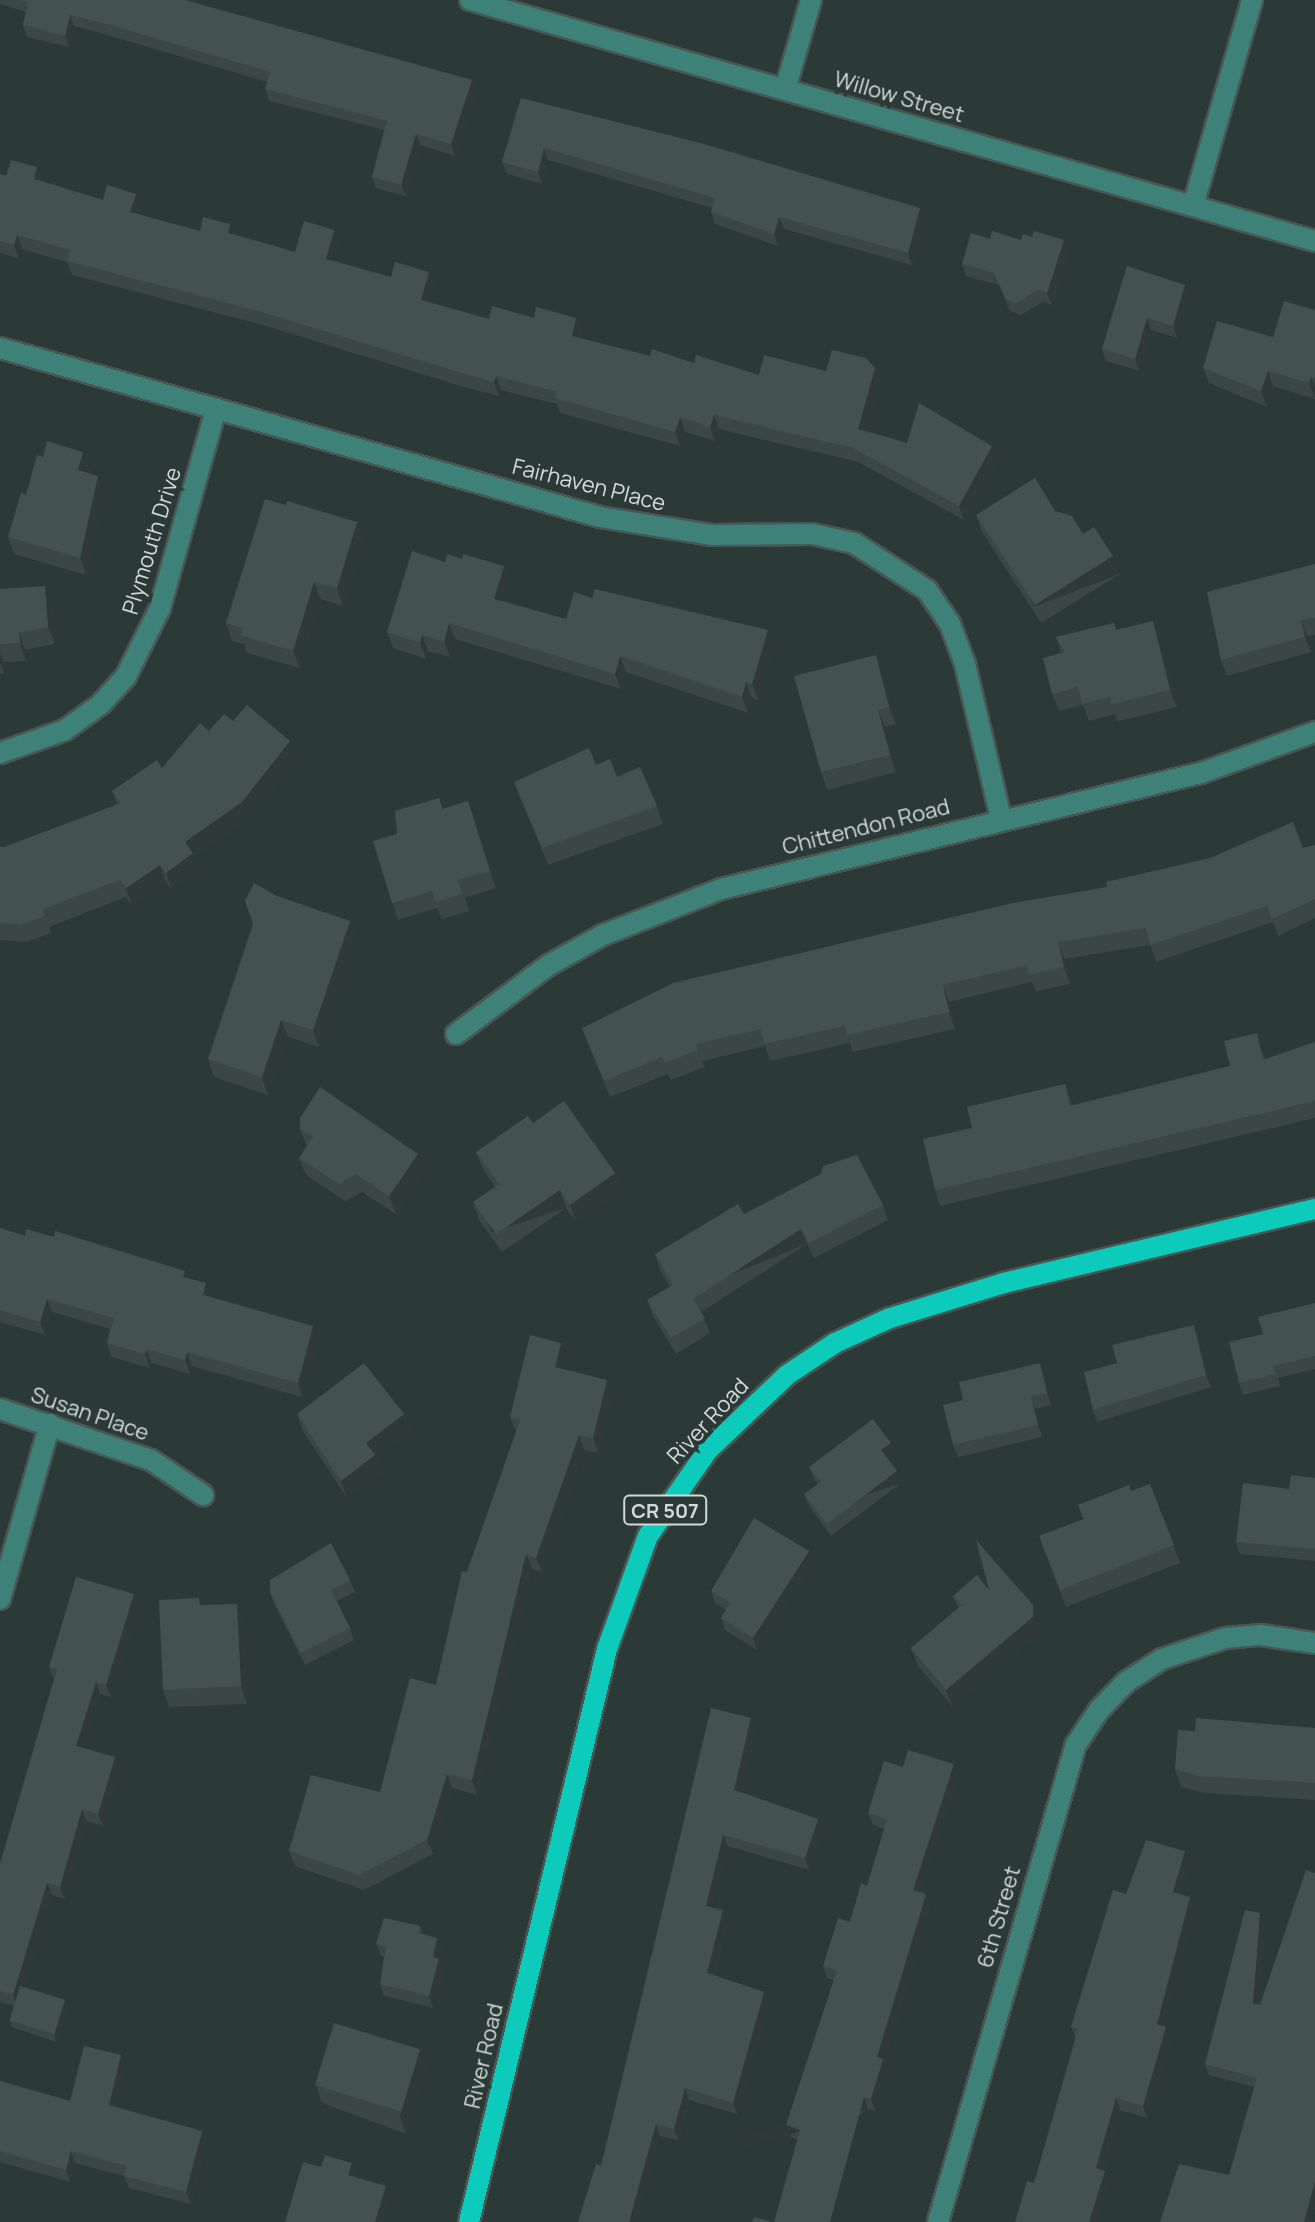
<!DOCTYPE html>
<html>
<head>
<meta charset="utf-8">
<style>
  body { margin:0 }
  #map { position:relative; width:1315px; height:2222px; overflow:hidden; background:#2b3a37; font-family:Manrope,sans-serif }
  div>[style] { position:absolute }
  .roads { filter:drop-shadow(2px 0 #495754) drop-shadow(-2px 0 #495754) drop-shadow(0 2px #495754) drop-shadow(0 -2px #495754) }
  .minor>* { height:20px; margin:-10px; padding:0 10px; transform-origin:10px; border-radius:10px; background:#3e8179 }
  .major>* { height:20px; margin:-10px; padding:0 10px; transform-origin:10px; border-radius:10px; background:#0dcbba }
  .wall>* { inset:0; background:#3a4744 }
  .shaded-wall>* { inset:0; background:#2f3937; transform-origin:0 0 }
  .building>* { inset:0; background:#43524f; transform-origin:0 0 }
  span { translate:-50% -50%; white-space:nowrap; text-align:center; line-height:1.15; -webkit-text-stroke:8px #2b3a37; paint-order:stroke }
  .shield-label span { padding:2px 6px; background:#2b3a37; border:2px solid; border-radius:6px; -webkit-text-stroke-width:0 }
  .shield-label { font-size:20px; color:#d2dad9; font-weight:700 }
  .street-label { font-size:22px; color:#d2dad9 }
</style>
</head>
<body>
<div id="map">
  <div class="roads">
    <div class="minor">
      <div style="left:470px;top:0;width:879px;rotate:15.92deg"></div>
      <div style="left:785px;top:90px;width:94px;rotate:-73.9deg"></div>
      <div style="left:1193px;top:206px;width:214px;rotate:-74deg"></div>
      <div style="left:0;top:348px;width:623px;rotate:15.73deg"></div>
      <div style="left:600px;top:517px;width:114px;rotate:9.1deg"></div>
      <div style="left:713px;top:535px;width:99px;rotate:-0.6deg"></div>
      <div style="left:812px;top:534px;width:43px;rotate:12.1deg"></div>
      <div style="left:854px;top:543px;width:87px;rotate:32.8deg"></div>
      <div style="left:927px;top:590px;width:41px;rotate:55.9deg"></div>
      <div style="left:950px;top:624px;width:43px;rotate:69.4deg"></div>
      <div style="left:965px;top:664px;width:159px;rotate:76.9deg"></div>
      <div style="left:0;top:753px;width:69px;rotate:-19.5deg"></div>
      <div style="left:65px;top:730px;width:44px;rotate:-35.8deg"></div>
      <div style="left:101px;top:704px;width:38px;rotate:-48deg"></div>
      <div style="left:126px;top:676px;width:76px;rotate:-63.4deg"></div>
      <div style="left:160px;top:608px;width:207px;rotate:-74.3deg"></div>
      <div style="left:456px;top:1034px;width:116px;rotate:-36.6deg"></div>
      <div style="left:549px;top:965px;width:62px;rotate:-29.1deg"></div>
      <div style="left:603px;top:935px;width:127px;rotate:-21.3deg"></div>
      <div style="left:721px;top:889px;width:494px;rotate:-13.6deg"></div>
      <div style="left:1201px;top:773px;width:121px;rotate:-19.8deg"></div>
      <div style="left:0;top:1409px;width:159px;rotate:18.7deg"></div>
      <div style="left:151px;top:1460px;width:63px;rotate:33.9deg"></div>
      <div style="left:0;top:1599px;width:182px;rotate:-74.1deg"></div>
      <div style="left:938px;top:2222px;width:495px;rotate:-73.9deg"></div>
      <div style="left:1075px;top:1746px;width:43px;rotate:-56.3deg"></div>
      <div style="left:1099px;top:1710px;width:39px;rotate:-46deg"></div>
      <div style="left:1126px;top:1682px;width:43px;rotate:-32.6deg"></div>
      <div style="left:1162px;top:1659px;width:66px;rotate:-18.4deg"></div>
      <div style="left:1225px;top:1638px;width:36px;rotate:-5deg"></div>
      <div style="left:1261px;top:1635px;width:55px;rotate:8.4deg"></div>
    </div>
    <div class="major">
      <div style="left:469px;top:2222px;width:589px;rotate:-76.46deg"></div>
      <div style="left:607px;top:1649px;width:120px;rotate:-70.1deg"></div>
      <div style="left:648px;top:1536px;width:105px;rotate:-55.1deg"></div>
      <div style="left:708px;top:1450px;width:109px;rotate:-43.5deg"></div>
      <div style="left:787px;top:1375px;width:58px;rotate:-33.7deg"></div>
      <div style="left:835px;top:1343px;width:60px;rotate:-24.4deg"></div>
      <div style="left:890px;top:1318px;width:119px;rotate:-17.1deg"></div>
      <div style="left:1004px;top:1283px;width:320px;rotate:-13.4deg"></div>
    </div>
  </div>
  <div class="wall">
    <div style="clip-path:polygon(0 0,185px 0,472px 80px,476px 91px,455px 156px,420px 145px,406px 196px,376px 188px,372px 177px,384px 130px,269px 101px,265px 89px,267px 82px,107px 35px,74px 26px,69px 47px,27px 37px,23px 25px,26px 12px,0 4px)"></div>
    <div style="clip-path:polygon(521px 98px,925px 220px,912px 265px,784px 229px,778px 246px,715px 224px,711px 212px,712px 208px,548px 160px,542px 184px,507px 174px,502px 162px)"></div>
    <div style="clip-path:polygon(37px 167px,42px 181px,103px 200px,136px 194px,141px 208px,139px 215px,200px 231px,234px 234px,295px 252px,334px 230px,339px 244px,334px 261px,391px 277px,429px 272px,434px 286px,429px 302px,489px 319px,576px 318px,581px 332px,580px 338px,650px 356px,759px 375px,875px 368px,880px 382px,867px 431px,907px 443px,998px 460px,964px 520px,858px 462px,719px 429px,715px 441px,685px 432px,680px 446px,560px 413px,557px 404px,501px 390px,499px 396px,467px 388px,263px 325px,72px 275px,67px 262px,22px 249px,19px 259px,0 253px,0 174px,6px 176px)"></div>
    <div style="clip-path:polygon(990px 239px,1021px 240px,1068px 252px,1052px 305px,1043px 302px,1021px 315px,1010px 311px,999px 285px,966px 276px,962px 264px)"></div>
    <div style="clip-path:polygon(1127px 266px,1190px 297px,1177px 338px,1151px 330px,1139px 371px,1106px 361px,1102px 349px)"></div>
    <div style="clip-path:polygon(1315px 310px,1315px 399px,1273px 386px,1267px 407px,1209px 383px,1203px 368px,1273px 337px)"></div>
    <div style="clip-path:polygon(90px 469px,89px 474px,105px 494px,86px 575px,14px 554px,8px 537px,26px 495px)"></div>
    <div style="clip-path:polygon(286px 505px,357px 522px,363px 539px,343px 606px,320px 599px,300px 668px,247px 653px,244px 644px,232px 641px,226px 623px)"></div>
    <div style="clip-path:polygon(1055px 511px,1113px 556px,1120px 574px,1041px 623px,982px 532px,976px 515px)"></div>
    <div style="clip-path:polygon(462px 559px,504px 566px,509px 582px,503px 601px,566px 619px,774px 646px,758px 700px,752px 698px,748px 713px,626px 672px,621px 689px,455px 639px,450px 657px,428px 651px,426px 659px,393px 648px,387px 632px,445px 562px)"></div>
    <div style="clip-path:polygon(1315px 564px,1315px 635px,1307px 636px,1311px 652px,1227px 676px,1221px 660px)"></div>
    <div style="clip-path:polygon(0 589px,52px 603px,55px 644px,25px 650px,26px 661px,3px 662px,4px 674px,0 674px)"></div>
    <div style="clip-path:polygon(1116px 630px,1159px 638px,1177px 707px,1118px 721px,1115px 714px,1089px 721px,1083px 705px,1059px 711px,1052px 694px,1061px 653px,1056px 637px)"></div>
    <div style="clip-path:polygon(882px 673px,896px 724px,885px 727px,896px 772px,827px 790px,821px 772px)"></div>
    <div style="clip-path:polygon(233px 721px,296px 759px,248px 820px,194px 857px,199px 871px,172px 890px,166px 882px,132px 906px,126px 897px,49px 927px,51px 933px,27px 942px,0 940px,0 847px,4px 847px,117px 805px,112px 791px,162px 768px,209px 731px)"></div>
    <div style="clip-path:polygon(596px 765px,617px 777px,657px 806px,663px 824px,548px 865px,514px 782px)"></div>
    <div style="clip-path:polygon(439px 798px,443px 809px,468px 801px,496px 888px,465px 898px,469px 911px,442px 919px,437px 908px,398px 920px,392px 903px,397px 834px)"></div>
    <div style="clip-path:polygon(1315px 845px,1315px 918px,1278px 936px,1273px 922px,1156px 962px,1150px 945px,1064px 959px,1070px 984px,1036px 991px,1032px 982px,949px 1002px,955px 1029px,853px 1052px,850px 1043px,770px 1061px,765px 1046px,702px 1061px,705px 1067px,671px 1080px,668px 1074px,610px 1097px,582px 1028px,1107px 887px,1303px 848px)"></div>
    <div style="clip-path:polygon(350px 921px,356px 939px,319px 1047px,288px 1037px,268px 1095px,214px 1077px,208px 1059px)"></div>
    <div style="clip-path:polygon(1315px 1042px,1315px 1118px,940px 1206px,935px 1190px,972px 1128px,1065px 1084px,1072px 1106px,1230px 1066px,1262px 1050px,1265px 1059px)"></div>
    <div style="clip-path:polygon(533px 1123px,615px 1173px,621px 1191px,576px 1222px,566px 1208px,502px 1252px,479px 1220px,473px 1202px,495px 1187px,483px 1169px,476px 1152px)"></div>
    <div style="clip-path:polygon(300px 1129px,424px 1171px,396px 1214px,362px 1192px,345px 1201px,306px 1175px,299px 1158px,307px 1147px)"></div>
    <div style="clip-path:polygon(883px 1205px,888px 1220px,814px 1258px,807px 1244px,701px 1312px,710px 1333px,676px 1354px,653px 1316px,647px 1300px,670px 1287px,660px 1270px,655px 1254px,744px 1214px)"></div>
    <div style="clip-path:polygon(0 1228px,25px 1236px,188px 1278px,211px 1297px,318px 1339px,302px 1397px,192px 1366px,190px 1374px,151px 1363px,150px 1368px,111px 1357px,107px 1343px,110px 1329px,52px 1312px,45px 1335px,0 1322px)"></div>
    <div style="clip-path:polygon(1315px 1303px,1315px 1369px,1278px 1378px,1280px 1386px,1243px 1395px,1239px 1383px,1263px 1334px)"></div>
    <div style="clip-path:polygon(1198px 1337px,1211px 1387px,1097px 1422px,1093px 1410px,1117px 1363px)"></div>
    <div style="clip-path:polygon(561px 1343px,566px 1357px,563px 1369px,613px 1394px,598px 1453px,584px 1450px,542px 1572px,532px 1569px,477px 1795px,452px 1788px,433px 1854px,364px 1890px,295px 1866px,289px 1851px,380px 1792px,436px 1685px,467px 1572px,516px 1432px,510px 1417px)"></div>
    <div style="clip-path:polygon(1044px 1375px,1051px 1405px,1035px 1409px,1042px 1437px,958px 1457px,953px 1445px,963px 1400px)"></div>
    <div style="clip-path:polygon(297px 1414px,404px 1414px,410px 1432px,376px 1458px,382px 1472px,347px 1498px,303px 1431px)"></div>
    <div style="clip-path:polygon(896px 1455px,888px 1460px,897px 1471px,901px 1483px,831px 1536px,809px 1506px,804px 1494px,818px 1484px,814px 1479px,809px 1467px)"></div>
    <div style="clip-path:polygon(1315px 1478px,1315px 1561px,1240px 1554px,1236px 1542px,1289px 1489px)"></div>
    <div style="clip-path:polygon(1150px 1484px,1180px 1563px,1066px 1607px,1039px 1536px,1083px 1519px,1078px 1505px,1131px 1491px)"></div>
    <div style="clip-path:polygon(809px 1551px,813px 1563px,757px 1650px,725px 1630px,721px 1618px,726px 1610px,715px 1603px,711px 1591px)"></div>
    <div style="clip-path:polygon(350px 1580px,355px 1592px,337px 1601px,350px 1628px,354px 1640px,305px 1665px,274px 1604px,270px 1592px)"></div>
    <div style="clip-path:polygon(989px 1590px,1039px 1623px,1039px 1634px,953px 1707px,918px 1666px,911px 1648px,958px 1608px,953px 1596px)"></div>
    <div style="clip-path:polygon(202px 1605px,243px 1621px,247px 1704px,169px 1707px,163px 1690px)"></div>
    <div style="clip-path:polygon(138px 1606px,111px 1697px,100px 1694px,83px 1748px,119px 1769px,103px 1826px,86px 1821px,65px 1899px,52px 1895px,24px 1987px,65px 2000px,67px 2007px,56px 2042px,12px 2027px,10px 2021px,14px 2006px,0 2002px,0 1864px,54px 1679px,49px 1667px)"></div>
    <div style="clip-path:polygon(1315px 1728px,1315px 1800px,1204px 1793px,1181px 1787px,1175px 1769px,1195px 1731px)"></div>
    <div style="clip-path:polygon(755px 1729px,740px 1792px,818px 1819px,822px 1830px,809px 1870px,728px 1846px,712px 1907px,728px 1922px,714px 1975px,764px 1992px,768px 2004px,737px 2114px,689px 2100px,679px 2140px,660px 2136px,601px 2166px)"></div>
    <div style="clip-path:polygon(903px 1767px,958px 1776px,920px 1892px,926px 1894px,930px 1906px,884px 2062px,887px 2071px,875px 2111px,868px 2109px,792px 2162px,798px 2140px,791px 2137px,786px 2125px,834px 1980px,827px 1978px,823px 1966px,850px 1922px,867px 1886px,884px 1829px,873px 1825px,868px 1813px)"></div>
    <div style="clip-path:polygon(1190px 1863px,1180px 1894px,1194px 1909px,1164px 2026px,1170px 2039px,1147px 2118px,1120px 2110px,1103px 2170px,1105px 2171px,1109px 2183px,1034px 2183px,1076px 2039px,1071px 2027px,1126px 1894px)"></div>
    <div style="clip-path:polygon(1315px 1873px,1315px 2207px,1311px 2222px,1229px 2175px,1254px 2087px,1209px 2075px,1205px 2064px,1264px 1924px,1258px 2004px,1260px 2005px)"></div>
    <div style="clip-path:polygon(420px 1926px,423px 1934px,437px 1938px,442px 1950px,439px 1960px,443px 1971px,433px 2008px,384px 1996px,380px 1984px,384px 1957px,381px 1956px,376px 1944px)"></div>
    <div style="clip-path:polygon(426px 2066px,406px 2134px,322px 2103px,316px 2085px)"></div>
    <div style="clip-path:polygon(125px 2067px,115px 2107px,202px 2131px,207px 2143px,191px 2204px,129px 2188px,124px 2176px,75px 2163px,70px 2182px,0 2162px,0 2081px,70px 2101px)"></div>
  </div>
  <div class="shaded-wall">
    <div style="clip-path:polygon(70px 15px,74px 26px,69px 47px,65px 36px)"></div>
    <div style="clip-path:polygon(472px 80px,476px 91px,455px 156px,451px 144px)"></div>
    <div style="clip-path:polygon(416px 134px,420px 145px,406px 196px,401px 185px)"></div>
    <div style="clip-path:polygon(544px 148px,548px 160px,542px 184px,538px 172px)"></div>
    <div style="clip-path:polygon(37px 167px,42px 182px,34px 179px)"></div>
    <div style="clip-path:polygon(136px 194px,141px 208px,136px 227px,130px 212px)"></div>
    <div style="clip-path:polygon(920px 208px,925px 220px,912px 265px,908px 253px)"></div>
    <div style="clip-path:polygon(779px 217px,784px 229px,778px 246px,774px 234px)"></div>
    <div style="clip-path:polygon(334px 230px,339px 244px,331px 273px,326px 259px)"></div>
    <div style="clip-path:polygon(17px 235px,22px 249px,19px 259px,14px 245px)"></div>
    <div style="clip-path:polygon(1064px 240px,1068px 252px,1052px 305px,1047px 293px)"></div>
    <div style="clip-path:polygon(429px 272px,434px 286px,426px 314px,421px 300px)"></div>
    <div style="clip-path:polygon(1185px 285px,1190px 297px,1177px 338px,1173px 326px)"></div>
    <div style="clip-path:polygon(576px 318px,581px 332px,577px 350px,572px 336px)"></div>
    <div style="clip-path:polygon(1147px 318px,1151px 330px,1139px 371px,1135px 359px)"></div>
    <div style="clip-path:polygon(875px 368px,880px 382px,864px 443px,858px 429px)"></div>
    <div style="clip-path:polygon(1268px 371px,1273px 386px,1267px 407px,1261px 391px)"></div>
    <div style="clip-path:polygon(496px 376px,501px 390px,499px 396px,494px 382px)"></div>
    <div style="clip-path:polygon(1311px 377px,1315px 387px,1315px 399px,1309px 383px)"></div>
    <div style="clip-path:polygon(714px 415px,719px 429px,715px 441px,710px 427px)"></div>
    <div style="clip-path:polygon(680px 417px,685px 432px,680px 446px,675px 432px)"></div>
    <div style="clip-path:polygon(992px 446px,998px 460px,964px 520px,959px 506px)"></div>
    <div style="clip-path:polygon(83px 452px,90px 469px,85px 488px,78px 470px)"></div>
    <div style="clip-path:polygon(98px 476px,105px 494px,86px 575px,80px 558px)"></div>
    <div style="clip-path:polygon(357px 522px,363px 539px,343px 606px,337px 588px)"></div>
    <div style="left:1113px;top:556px;width:19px;height:92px;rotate:69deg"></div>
    <div style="clip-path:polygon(504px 566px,509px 582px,499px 615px,494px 599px)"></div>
    <div style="clip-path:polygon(314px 582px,320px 599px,300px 668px,293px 651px)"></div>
    <div style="clip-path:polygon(45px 586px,52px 603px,55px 644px,48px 627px)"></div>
    <div style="clip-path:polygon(1301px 620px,1307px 636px,1311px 652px,1305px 637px)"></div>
    <div style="clip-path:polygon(1153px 621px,1159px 638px,1177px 707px,1170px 690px)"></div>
    <div style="clip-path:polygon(449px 623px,455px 639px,450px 657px,444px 642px)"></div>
    <div style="clip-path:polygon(768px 630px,774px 646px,758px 700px,752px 684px)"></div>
    <div style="clip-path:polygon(19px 633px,25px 650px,26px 661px,20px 643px)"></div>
    <div style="clip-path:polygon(422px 635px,428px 651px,426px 659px,420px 643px)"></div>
    <div style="clip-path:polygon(0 652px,3px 662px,4px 674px,0 662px)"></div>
    <div style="clip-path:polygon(876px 655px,882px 673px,896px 724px,889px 707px)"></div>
    <div style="clip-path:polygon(620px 656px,626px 672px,621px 689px,615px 674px)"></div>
    <div style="clip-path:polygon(746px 682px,752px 698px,748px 713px,742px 697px)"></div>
    <div style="clip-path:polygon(878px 710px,885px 727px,896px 772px,890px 755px)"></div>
    <div style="clip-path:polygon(290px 741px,296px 759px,248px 820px,194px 857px,199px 871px,172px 890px,166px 873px,185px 842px)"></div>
    <div style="clip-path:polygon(468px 801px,474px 819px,496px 888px,490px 871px)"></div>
    <div style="clip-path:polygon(160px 865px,166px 882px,132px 906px,126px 888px)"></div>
    <div style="clip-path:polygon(350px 921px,356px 939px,319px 1047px,313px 1030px)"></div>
    <div style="clip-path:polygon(1058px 942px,1064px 959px,1070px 984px,1064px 967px)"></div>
    <div style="clip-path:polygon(943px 985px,949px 1002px,955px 1029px,949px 1012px)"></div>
    <div style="clip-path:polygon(281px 1020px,288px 1037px,268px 1095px,262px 1077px)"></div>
    <div style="clip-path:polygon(418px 1154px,424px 1171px,396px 1214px,389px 1196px)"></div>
    <div style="clip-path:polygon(615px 1173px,621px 1191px,576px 1222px,570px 1205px)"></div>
    <div style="left:560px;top:1190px;width:19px;height:78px;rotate:72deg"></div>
    <div style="left:801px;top:1229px;width:16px;height:129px;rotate:68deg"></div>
    <div style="clip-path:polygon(206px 1283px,211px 1297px,203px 1295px)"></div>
    <div style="clip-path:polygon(47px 1299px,52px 1312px,45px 1335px,40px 1322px)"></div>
    <div style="clip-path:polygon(1194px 1325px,1198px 1337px,1211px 1387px,1206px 1375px)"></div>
    <div style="clip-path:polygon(313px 1326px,318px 1339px,302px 1397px,298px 1383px)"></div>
    <div style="clip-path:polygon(561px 1343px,566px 1357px,560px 1382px,555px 1367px)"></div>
    <div style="clip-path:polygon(146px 1349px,151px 1363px,150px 1368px,145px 1354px)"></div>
    <div style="clip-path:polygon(187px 1352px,192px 1366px,190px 1374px,185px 1360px)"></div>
    <div style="clip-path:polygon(1040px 1363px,1044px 1375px,1051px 1405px,1047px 1393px)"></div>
    <div style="clip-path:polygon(607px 1380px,613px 1394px,598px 1453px,593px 1438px)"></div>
    <div style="clip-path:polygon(1031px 1397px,1035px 1409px,1042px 1437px,1038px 1425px)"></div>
    <div style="clip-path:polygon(404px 1414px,410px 1432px,376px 1458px,382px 1472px,347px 1498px,341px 1481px,366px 1443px)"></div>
    <div style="clip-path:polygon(579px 1435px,584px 1450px,542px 1572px,536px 1558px)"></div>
    <div style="clip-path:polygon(891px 1443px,896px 1455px,885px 1462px,881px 1450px)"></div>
    <div style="left:897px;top:1471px;width:13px;height:88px;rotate:72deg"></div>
    <div style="clip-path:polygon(809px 1551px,813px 1563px,757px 1650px,753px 1638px)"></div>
    <div style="clip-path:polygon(526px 1554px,532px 1569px,477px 1795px,472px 1780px)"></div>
    <div style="clip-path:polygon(134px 1594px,138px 1606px,111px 1697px,106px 1685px)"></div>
    <div style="clip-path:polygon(237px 1604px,243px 1621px,247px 1704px,241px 1686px)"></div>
    <div style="clip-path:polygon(1033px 1605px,1039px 1623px,1039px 1634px,953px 1707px,946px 1690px)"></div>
    <div style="clip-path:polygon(96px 1682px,100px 1694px,80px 1758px,76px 1746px)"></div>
    <div style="clip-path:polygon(751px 1718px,755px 1729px,738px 1802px,734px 1790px)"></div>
    <div style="clip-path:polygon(115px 1757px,119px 1769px,103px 1826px,98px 1814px)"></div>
    <div style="clip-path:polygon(954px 1764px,958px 1776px,917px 1902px,913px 1890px)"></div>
    <div style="clip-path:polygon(447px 1774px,452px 1788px,433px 1854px,427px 1840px)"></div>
    <div style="clip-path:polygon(82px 1809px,86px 1821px,65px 1899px,60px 1887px)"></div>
    <div style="clip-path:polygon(818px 1819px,822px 1830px,809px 1870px,805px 1858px)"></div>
    <div style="clip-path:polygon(723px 1835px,728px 1846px,710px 1917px,706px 1906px)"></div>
    <div style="clip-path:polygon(1185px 1851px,1190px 1863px,1177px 1904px,1173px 1892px)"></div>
    <div style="clip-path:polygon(47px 1883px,52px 1895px,18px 2007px,13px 1995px)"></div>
    <div style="clip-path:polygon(926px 1894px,930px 1906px,884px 2062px,887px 2071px,875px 2111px,871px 2099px,877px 2057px)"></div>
    <div style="clip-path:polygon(1190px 1897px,1194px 1909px,1162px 2036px,1157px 2024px)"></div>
    <div style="clip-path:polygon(723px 1910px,728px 1922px,711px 1984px,707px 1973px)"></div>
    <div style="clip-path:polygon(1260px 1913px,1264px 1924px,1257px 2015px,1253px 2003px)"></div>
    <div style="clip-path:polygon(437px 1938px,442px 1950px,439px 1960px,443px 1971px,433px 2008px,429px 1996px,433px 1957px)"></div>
    <div style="clip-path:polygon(764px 1992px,768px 2004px,737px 2114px,733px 2103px)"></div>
    <div style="clip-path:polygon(65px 2000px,67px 2007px,56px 2042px,54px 2036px)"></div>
    <div style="clip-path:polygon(1166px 2027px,1170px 2039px,1147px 2118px,1143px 2106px)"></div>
    <div style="clip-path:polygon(420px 2049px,426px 2066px,406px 2134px,400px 2116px)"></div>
    <div style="clip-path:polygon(121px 2055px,125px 2067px,113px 2117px,109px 2105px)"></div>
    <div style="clip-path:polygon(685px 2088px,689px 2100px,679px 2140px,674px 2129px)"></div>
    <div style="left:864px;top:2097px;width:13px;height:130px;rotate:72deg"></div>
    <div style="clip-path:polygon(1116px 2098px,1120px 2110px,1100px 2180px,1096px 2168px)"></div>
    <div style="clip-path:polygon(656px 2124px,660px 2136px,637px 2222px,629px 2222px)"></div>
    <div style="clip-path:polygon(202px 2131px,207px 2143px,191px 2204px,186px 2192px)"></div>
    <div style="clip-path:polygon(71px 2151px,75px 2163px,70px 2182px,66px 2170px)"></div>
    <div style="clip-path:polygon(352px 2163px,356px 2175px,353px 2187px,348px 2175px)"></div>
    <div style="clip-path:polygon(1105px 2171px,1109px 2183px,1097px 2222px,1089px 2222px)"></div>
    <div style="clip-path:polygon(1315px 2181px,1315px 2207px,1311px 2222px,1304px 2222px)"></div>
    <div style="clip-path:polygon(386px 2186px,390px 2198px,383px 2222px,375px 2222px)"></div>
  </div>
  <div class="building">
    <div style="clip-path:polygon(20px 0,185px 0,472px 80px,451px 144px,416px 134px,401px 185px,372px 177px,387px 121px,265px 89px,270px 72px,103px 23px,70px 15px,65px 36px,23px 25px,28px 2px)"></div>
    <div style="clip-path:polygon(521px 98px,704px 144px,920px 208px,908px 253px,779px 217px,774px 234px,711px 212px,715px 198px,544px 148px,538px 172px,502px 162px)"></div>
    <div style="clip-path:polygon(11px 160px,37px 167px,34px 179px,103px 200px,107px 185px,136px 194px,130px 212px,200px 231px,203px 217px,230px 224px,228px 233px,295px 252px,304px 221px,334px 230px,326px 259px,391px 277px,395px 262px,429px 272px,421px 300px,489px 319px,492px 306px,534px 318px,536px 307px,576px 318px,572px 336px,650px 356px,652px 349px,694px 363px,696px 355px,759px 375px,764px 355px,826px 371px,832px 350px,866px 358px,875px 368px,858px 429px,907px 443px,919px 403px,992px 446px,959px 506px,853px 448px,714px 415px,710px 427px,680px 417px,675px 432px,555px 398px,557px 392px,496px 376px,494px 382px,462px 373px,258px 311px,67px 261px,70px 250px,17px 235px,14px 245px,0 241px,0 174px,6px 176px)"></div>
    <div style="clip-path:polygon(992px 231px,1021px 240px,1023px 234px,1032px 237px,1034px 231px,1064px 240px,1047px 293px,1038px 290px,1016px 303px,1006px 299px,994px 273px,962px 264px,971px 233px,990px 239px)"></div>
    <div style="clip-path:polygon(1127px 266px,1185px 285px,1173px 326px,1147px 318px,1135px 359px,1102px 349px)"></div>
    <div style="clip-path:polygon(1284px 301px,1315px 310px,1315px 378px,1311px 377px,1309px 383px,1268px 371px,1261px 391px,1203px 368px,1217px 321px,1273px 337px)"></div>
    <div style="clip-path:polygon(47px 441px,83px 452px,78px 470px,98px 476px,80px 558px,8px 537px,21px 493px,26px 495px,37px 455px,43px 457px)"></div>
    <div style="clip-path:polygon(1035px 478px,1055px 511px,1072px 516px,1083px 534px,1094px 527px,1113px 556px,1035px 605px,976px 515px)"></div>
    <div style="clip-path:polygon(265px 499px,286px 505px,287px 501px,357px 522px,337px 588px,314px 582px,293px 651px,240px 635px,243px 628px,226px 623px)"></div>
    <div style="clip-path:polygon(412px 551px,445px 562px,447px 554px,462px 559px,463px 554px,504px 566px,494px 599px,566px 619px,574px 592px,592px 598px,595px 589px,768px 630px,752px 684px,746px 682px,742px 697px,620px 656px,615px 674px,449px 623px,444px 642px,422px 635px,420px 643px,387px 632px)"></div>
    <div style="clip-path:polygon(1315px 564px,1315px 618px,1301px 620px,1305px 637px,1221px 660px,1207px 592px)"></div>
    <div style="clip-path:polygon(45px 586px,48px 627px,19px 633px,20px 643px,0 644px,0 589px)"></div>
    <div style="clip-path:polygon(1153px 621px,1170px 690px,1111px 704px,1110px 697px,1082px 704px,1078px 687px,1052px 694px,1043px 658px,1065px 652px,1056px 637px,1114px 623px,1116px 630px)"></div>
    <div style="clip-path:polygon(876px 655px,889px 707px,878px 710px,890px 755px,821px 772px,794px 676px)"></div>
    <div style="clip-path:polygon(247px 705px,290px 741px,242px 802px,185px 842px,193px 853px,166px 873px,160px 865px,126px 888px,120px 880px,43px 909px,45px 916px,21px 925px,0 923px,0 847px,4px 847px,121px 803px,112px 791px,157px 760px,162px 768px,200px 723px,209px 731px,224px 714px,233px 721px)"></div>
    <div style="clip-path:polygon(589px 748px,596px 765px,610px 759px,617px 777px,640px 767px,657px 806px,542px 848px,514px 782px)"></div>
    <div style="clip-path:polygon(439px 798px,442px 809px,468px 801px,490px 871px,458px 880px,462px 894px,435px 902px,432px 891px,392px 903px,373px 841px,397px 834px,395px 811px)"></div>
    <div style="clip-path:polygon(1293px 822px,1303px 848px,1315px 845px,1315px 899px,1272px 919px,1267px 906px,1150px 945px,1146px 928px,1058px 942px,1064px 967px,1029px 975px,1027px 965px,943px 985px,949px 1012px,847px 1035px,845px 1026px,764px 1044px,761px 1029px,696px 1044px,698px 1050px,665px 1063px,662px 1057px,604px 1081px,582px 1028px,673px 983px,1013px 903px,1107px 887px,1106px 882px,1210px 858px)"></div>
    <div style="clip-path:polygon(254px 883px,277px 896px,350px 921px,313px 1030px,281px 1020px,262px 1077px,208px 1059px,253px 924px,245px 901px)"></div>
    <div style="clip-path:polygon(1257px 1033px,1263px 1060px,1315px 1042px,1315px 1101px,935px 1190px,923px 1139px,972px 1128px,967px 1107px,1065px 1084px,1070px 1106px,1230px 1066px,1224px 1041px)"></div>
    <div style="clip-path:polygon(320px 1087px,418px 1154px,389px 1196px,356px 1174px,339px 1184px,299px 1158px,313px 1137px,300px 1129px,300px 1118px)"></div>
    <div style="clip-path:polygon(564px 1101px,615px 1173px,570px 1205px,560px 1190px,496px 1234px,473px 1202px,499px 1184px,476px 1152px,528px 1116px,533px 1123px)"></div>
    <div style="clip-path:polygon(857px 1155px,883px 1205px,809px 1243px,801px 1229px,693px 1299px,705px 1318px,671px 1338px,647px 1300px,673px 1285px,655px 1254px,738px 1204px,744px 1214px,821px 1174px,823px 1166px)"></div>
    <div style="clip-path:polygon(0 1228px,25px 1236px,26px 1229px,54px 1237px,55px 1231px,185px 1271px,183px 1277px,206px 1283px,203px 1295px,313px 1326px,298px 1383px,187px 1352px,185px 1360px,146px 1349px,145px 1354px,107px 1343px,114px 1318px,47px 1299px,40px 1322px,0 1310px)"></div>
    <div style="clip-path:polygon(1315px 1303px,1315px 1356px,1274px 1366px,1276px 1374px,1239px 1383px,1229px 1342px,1263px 1334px,1258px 1317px)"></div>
    <div style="clip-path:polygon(1194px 1325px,1206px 1375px,1093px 1410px,1084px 1372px,1117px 1363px,1112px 1345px)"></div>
    <div style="clip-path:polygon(530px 1335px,561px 1343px,555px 1367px,607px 1380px,593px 1438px,579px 1435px,536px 1558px,526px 1554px,472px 1780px,447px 1774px,427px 1840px,359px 1875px,289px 1851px,311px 1775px,380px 1792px,410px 1678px,436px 1685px,462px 1571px,467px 1572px,520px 1420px,510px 1417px)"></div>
    <div style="clip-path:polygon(364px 1363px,404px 1414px,366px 1443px,375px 1455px,341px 1481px,297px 1414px)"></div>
    <div style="clip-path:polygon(1040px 1363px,1047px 1393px,1031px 1397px,1038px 1425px,953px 1445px,943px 1405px,963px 1400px,959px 1382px)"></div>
    <div style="clip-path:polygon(873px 1419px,891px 1443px,881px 1450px,897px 1471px,827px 1524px,804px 1494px,821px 1482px,809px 1467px)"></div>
    <div style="clip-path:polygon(1291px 1475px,1315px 1478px,1315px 1549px,1236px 1542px,1243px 1483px,1289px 1489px)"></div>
    <div style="clip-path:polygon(1150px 1484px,1174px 1545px,1060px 1590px,1039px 1536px,1084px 1519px,1078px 1505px,1129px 1485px,1131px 1491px)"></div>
    <div style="clip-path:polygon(754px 1518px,809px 1551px,753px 1638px,721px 1618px,730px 1603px,711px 1591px)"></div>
    <div style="clip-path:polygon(976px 1540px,1033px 1605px,1033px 1617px,946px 1690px,911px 1648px,962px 1605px,953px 1596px,977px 1575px,989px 1590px)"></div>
    <div style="clip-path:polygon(331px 1543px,350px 1580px,331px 1590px,350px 1628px,301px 1653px,270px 1592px,270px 1580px)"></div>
    <div style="clip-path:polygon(76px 1577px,134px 1594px,106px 1685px,96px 1682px,76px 1746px,115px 1757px,98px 1814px,82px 1809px,60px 1887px,47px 1883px,13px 1995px,0 1991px,0 1864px,57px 1669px,49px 1667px)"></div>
    <div style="clip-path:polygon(199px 1598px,200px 1605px,237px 1604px,241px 1686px,163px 1690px,159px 1600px)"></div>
    <div style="clip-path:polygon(711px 1708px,751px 1718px,734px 1790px,818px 1819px,805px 1858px,723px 1835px,706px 1906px,723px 1910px,707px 1973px,764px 1992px,733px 2103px,685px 2088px,674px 2129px,656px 2124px,629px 2222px,578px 2222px,596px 2164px,601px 2166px)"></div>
    <div style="clip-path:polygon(1196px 1718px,1315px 1728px,1315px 1783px,1198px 1776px,1175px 1769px,1178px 1730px,1195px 1731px)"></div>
    <div style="clip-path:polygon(908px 1750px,954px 1764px,913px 1890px,926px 1894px,877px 2057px,883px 2059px,871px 2099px,864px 2097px,830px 2222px,774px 2222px,800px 2130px,786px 2125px,837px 1970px,823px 1966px,838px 1918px,850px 1922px,861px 1883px,867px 1886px,887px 1819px,868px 1813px,884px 1761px,903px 1767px)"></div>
    <div style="clip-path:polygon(1146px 1840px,1185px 1851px,1173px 1892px,1190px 1897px,1157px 2024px,1166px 2027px,1143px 2106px,1116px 2098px,1096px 2168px,1105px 2171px,1089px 2222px,1015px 2222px,1027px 2181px,1034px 2183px,1078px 2029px,1071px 2027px,1113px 1890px,1126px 1894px)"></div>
    <div style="clip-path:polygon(1306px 1870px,1315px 1873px,1315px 2181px,1304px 2222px,1160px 2222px,1179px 2164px,1229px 2175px,1257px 2078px,1205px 2064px,1245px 1910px,1260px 1913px,1253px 2003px,1260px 2005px)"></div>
    <div style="clip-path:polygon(384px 1918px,420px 1926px,418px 1933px,437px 1938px,433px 1957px,439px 1959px,429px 1996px,380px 1984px,386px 1947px,376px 1944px)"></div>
    <div style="left:20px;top:1986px;width:47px;height:36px;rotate:17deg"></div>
    <div style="left:334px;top:2023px;width:90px;height:65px;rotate:17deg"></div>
    <div style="clip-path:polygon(84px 2046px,121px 2055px,109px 2105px,202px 2131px,186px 2192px,124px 2176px,127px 2166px,71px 2151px,66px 2170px,0 2151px,0 2081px,70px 2101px)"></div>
    <div style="clip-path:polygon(325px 2155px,352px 2163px,348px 2175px,386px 2186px,375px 2222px,285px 2222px,303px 2162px,321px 2167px)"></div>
    <div style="clip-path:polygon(754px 2217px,772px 2222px,752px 2222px)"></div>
  </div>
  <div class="shield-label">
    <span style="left:665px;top:1510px">CR 507</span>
  </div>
  <div class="street-label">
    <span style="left:899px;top:97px;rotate:16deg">Willow Street</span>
    <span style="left:589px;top:485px;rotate:14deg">Fairhaven Place</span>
    <span style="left:152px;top:541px;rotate:-73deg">Plymouth Drive</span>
    <span style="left:866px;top:827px;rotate:-14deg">Chittendon Road</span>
    <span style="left:90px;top:1414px;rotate:19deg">Susan Place</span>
    <span style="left:708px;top:1421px;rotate:-47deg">River Road</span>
    <span style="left:999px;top:1917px;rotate:-74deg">6th Street</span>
    <span style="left:484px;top:2056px;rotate:-77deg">River Road</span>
  </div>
</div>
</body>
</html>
